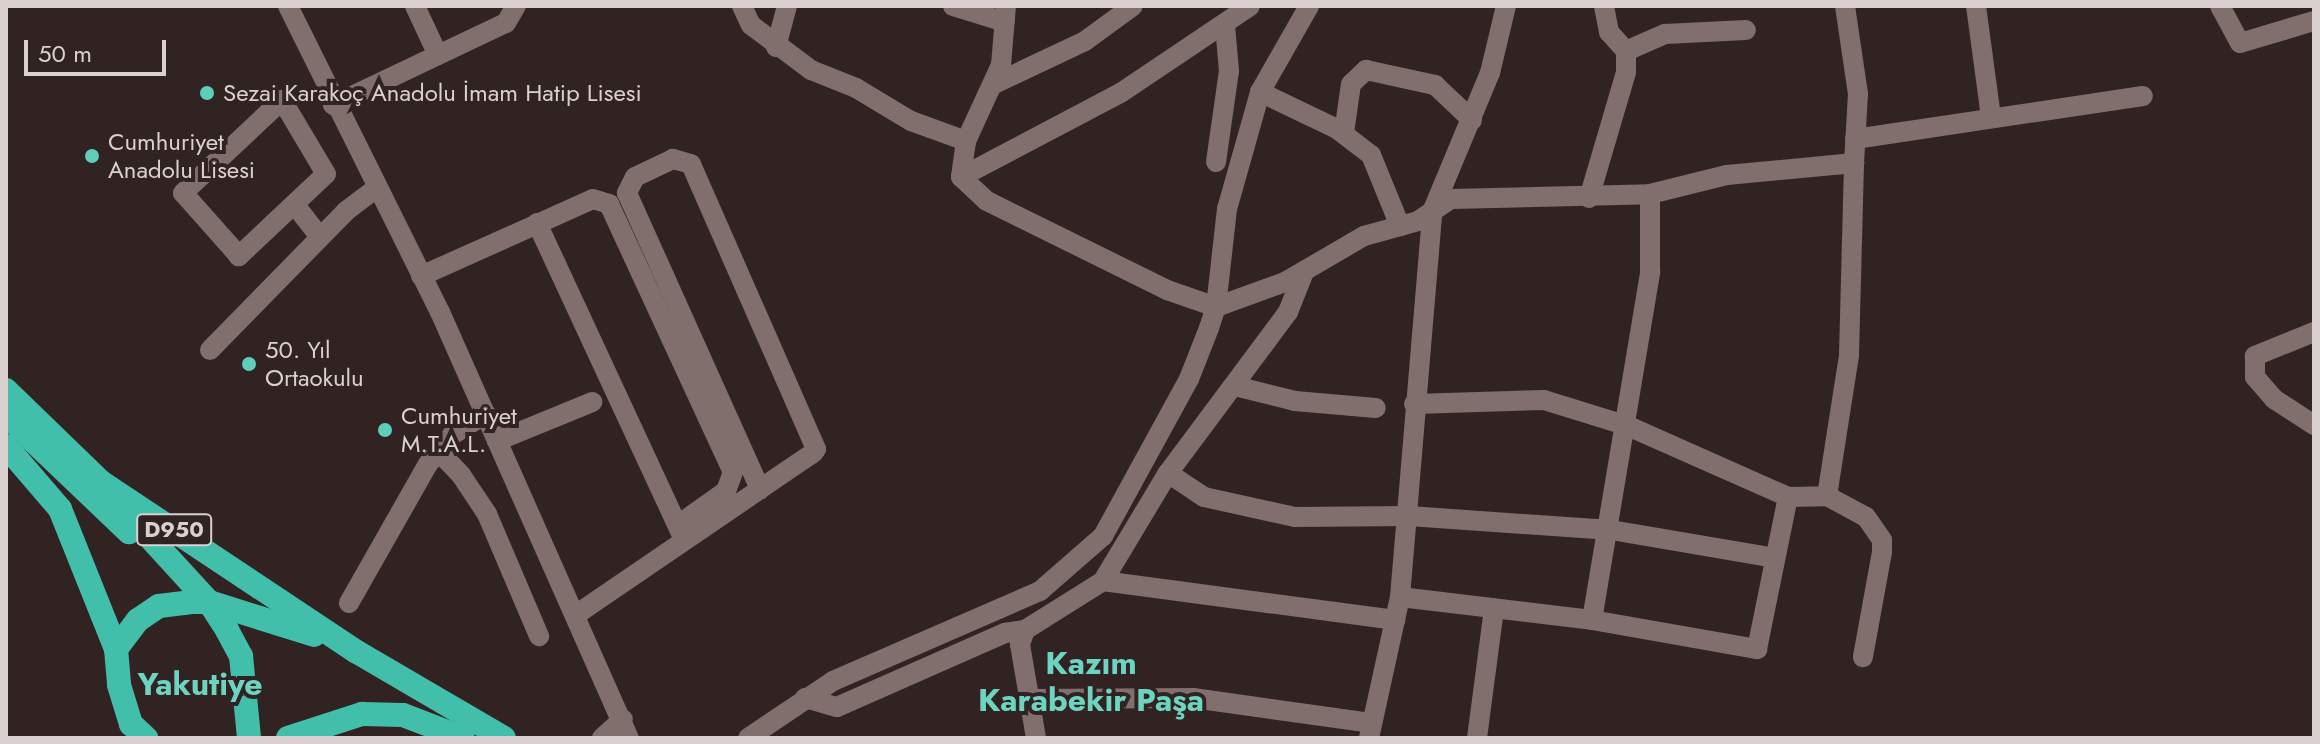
<!DOCTYPE html>
<html>
<head>
<meta charset="utf-8">
<style>
  body { margin:0 }
  #map { position:relative; width:2320px; height:744px; overflow:hidden; background:#322323; font-family:Jost,sans-serif }
  div>[style] { position:absolute }
  .minor>* { height:20px; margin:-10px; padding:0 10px; transform-origin:10px; border-radius:10px; background:#816f6e }
  .highway>* { height:24px; margin:-12px; padding:0 12px; transform-origin:12px; border-radius:12px; background:#41bfab }
  .dots>* { width:22px; height:22px; translate:-50% -50%; box-sizing:border-box; border:4px solid #322323; border-radius:50% }
  span { translate:-50% -50%; white-space:nowrap; text-align:center; line-height:1.15; -webkit-text-stroke:8px #322323; paint-order:stroke }
  .shield-label span { padding:2px 6px; background:#322323; border:2px solid; border-radius:6px; -webkit-text-stroke-width:0 }
  .shield-label { font-size:22px; color:#dbd0d0; font-weight:700 }
  .poi-label { font-size:24px; color:#dbd0d0 }
  .left { translate:0 -50%; text-align:left }
  .district-label { font-size:32px; color:#6ed4c2; font-weight:700 }
  .frame { position:absolute; inset:0; border:8px solid #dbd0d0; pointer-events:none }
  .scale { position:absolute; left:24px; top:40px; width:142px; height:36px; box-sizing:border-box; border:4px solid #dbd0d0; border-top:0; padding-left:10px; font-size:24px; line-height:28px; white-space:nowrap; color:#dbd0d0; -webkit-text-stroke:6px #322323; paint-order:stroke }
</style>
</head>
<body>
<div id="map">
  <div class="minor">
    <div style="left:288px;top:6px;width:342px;rotate:63.6deg"></div>
    <div style="left:440px;top:312px;width:466px;rotate:66.1deg"></div>
    <div style="left:415px;top:6px;width:54px;rotate:64.9deg"></div>
    <div style="left:742px;top:6px;width:21px;rotate:65deg"></div>
    <div style="left:751px;top:25px;width:75px;rotate:36.9deg"></div>
    <div style="left:811px;top:70px;width:48px;rotate:21.8deg"></div>
    <div style="left:856px;top:88px;width:64px;rotate:31deg"></div>
    <div style="left:911px;top:121px;width:59px;rotate:20deg"></div>
    <div style="left:966px;top:141px;width:84px;rotate:-65.3deg"></div>
    <div style="left:1001px;top:65px;width:59px;rotate:-85.2deg"></div>
    <div style="left:953px;top:6px;width:54px;rotate:17.1deg"></div>
    <div style="left:1976px;top:6px;width:112px;rotate:82.3deg"></div>
    <div style="left:2220px;top:6px;width:42px;rotate:61.6deg"></div>
    <div style="left:2240px;top:43px;width:77px;rotate:-16.6deg"></div>
    <div style="left:776px;top:47px;width:42px;rotate:-75deg"></div>
    <div style="left:1626px;top:51px;width:43px;rotate:-23.6deg"></div>
    <div style="left:1665px;top:34px;width:81px;rotate:-2.8deg"></div>
    <div style="left:992px;top:85px;width:103px;rotate:-25.3deg"></div>
    <div style="left:1085px;top:41px;width:59px;rotate:-36.1deg"></div>
    <div style="left:1260px;top:92px;width:85px;rotate:25.7deg"></div>
    <div style="left:1337px;top:129px;width:43px;rotate:37.4deg"></div>
    <div style="left:1371px;top:155px;width:77px;rotate:67.8deg"></div>
    <div style="left:282px;top:100px;width:86px;rotate:59.3deg"></div>
    <div style="left:326px;top:174px;width:120px;rotate:136.7deg"></div>
    <div style="left:239px;top:256px;width:84px;rotate:-131.6deg"></div>
    <div style="left:183px;top:193px;width:136px;rotate:-43.2deg"></div>
    <div style="left:333px;top:105px;width:191px;rotate:-25.4deg"></div>
    <div style="left:506px;top:23px;width:20px;rotate:-60deg"></div>
    <div style="left:1344px;top:133px;width:49px;rotate:-81.9deg"></div>
    <div style="left:1351px;top:84px;width:21px;rotate:-43deg"></div>
    <div style="left:1366px;top:70px;width:71px;rotate:12.3deg"></div>
    <div style="left:1435px;top:85px;width:51px;rotate:43.4deg"></div>
    <div style="left:1855px;top:139px;width:291px;rotate:-8.5deg"></div>
    <div style="left:966px;top:141px;width:36px;rotate:98deg"></div>
    <div style="left:961px;top:177px;width:35px;rotate:43deg"></div>
    <div style="left:987px;top:201px;width:201px;rotate:26.3deg"></div>
    <div style="left:1167px;top:290px;width:52px;rotate:19.1deg"></div>
    <div style="left:1216px;top:307px;width:73px;rotate:-19.9deg"></div>
    <div style="left:1285px;top:282px;width:91px;rotate:-30.2deg"></div>
    <div style="left:1364px;top:236px;width:56px;rotate:-15.5deg"></div>
    <div style="left:1418px;top:221px;width:40px;rotate:-34deg"></div>
    <div style="left:1451px;top:199px;width:199px;rotate:-1.4deg"></div>
    <div style="left:1650px;top:194px;width:79px;rotate:-13.9deg"></div>
    <div style="left:1727px;top:175px;width:128px;rotate:-5.4deg"></div>
    <div style="left:1854px;top:163px;width:69px;rotate:-86.7deg"></div>
    <div style="left:1858px;top:94px;width:89px;rotate:-98.4deg"></div>
    <div style="left:1216px;top:162px;width:92px;rotate:-81.9deg"></div>
    <div style="left:1229px;top:71px;width:46px;rotate:-95deg"></div>
    <div style="left:961px;top:177px;width:182px;rotate:-27.8deg"></div>
    <div style="left:1122px;top:92px;width:154px;rotate:-33.9deg"></div>
    <div style="left:1589px;top:198px;width:131px;rotate:-73.6deg"></div>
    <div style="left:1626px;top:72px;width:21px;rotate:-90deg"></div>
    <div style="left:1626px;top:51px;width:25px;rotate:-132deg"></div>
    <div style="left:1609px;top:32px;width:26px;rotate:-101deg"></div>
    <div style="left:295px;top:205px;width:41px;rotate:52deg"></div>
    <div style="left:537px;top:223px;width:346px;rotate:65.1deg"></div>
    <div style="left:421px;top:276px;width:188px;rotate:-24.1deg"></div>
    <div style="left:593px;top:199px;width:17px;rotate:17deg"></div>
    <div style="left:609px;top:204px;width:295px;rotate:65.2deg"></div>
    <div style="left:733px;top:472px;width:20px;rotate:110deg"></div>
    <div style="left:726px;top:491px;width:59px;rotate:144.7deg"></div>
    <div style="left:2314px;top:332px;width:64px;rotate:157.9deg"></div>
    <div style="left:2255px;top:356px;width:21px;rotate:90deg"></div>
    <div style="left:2255px;top:377px;width:29px;rotate:49deg"></div>
    <div style="left:2274px;top:399px;width:48px;rotate:33deg"></div>
    <div style="left:210px;top:350px;width:194px;rotate:-45.6deg"></div>
    <div style="left:346px;top:211px;width:38px;rotate:-37deg"></div>
    <div style="left:1235px;top:386px;width:62px;rotate:14deg"></div>
    <div style="left:1295px;top:401px;width:81px;rotate:4.9deg"></div>
    <div style="left:1414px;top:404px;width:130px;rotate:-1.8deg"></div>
    <div style="left:1544px;top:400px;width:88px;rotate:17.2deg"></div>
    <div style="left:1628px;top:426px;width:175px;rotate:23.9deg"></div>
    <div style="left:1788px;top:497px;width:39px;rotate:-1deg"></div>
    <div style="left:1827px;top:496px;width:44px;rotate:28.3deg"></div>
    <div style="left:1866px;top:517px;width:28px;rotate:55deg"></div>
    <div style="left:1882px;top:540px;width:12px;rotate:90deg"></div>
    <div style="left:1882px;top:552px;width:107px;rotate:100.3deg"></div>
    <div style="left:497px;top:441px;width:103px;rotate:-22.3deg"></div>
    <div style="left:438px;top:451px;width:33px;rotate:46deg"></div>
    <div style="left:461px;top:475px;width:47px;rotate:56.3deg"></div>
    <div style="left:487px;top:514px;width:133px;rotate:66.9deg"></div>
    <div style="left:1168px;top:473px;width:43px;rotate:33.7deg"></div>
    <div style="left:1204px;top:497px;width:93px;rotate:12.4deg"></div>
    <div style="left:1295px;top:517px;width:114px;rotate:-0.5deg"></div>
    <div style="left:1409px;top:516px;width:202px;rotate:4deg"></div>
    <div style="left:1611px;top:530px;width:166px;rotate:9.7deg"></div>
    <div style="left:1827px;top:496px;width:143px;rotate:-81.1deg"></div>
    <div style="left:1849px;top:355px;width:192px;rotate:-88.5deg"></div>
    <div style="left:1103px;top:581px;width:295px;rotate:7.6deg"></div>
    <div style="left:1400px;top:597px;width:193px;rotate:6.8deg"></div>
    <div style="left:1592px;top:620px;width:168px;rotate:10deg"></div>
    <div style="left:1757px;top:649px;width:155px;rotate:-78.5deg"></div>
    <div style="left:349px;top:603px;width:160px;rotate:-60.4deg"></div>
    <div style="left:428px;top:464px;width:38px;rotate:-50deg"></div>
    <div style="left:452px;top:435px;width:40px;rotate:-32deg"></div>
    <div style="left:577px;top:614px;width:222px;rotate:-34.3deg"></div>
    <div style="left:760px;top:489px;width:64px;rotate:-34.2deg"></div>
    <div style="left:813px;top:453px;width:5px;rotate:-53deg"></div>
    <div style="left:816px;top:449px;width:311px;rotate:-113.7deg"></div>
    <div style="left:691px;top:164px;width:19px;rotate:-164deg"></div>
    <div style="left:673px;top:159px;width:42px;rotate:154.7deg"></div>
    <div style="left:635px;top:177px;width:18px;rotate:117deg"></div>
    <div style="left:627px;top:193px;width:325px;rotate:65.8deg"></div>
    <div style="left:1592px;top:620px;width:353px;rotate:-80.5deg"></div>
    <div style="left:1650px;top:272px;width:78px;rotate:-90deg"></div>
    <div style="left:805px;top:698px;width:33px;rotate:16deg"></div>
    <div style="left:837px;top:707px;width:184px;rotate:-23.8deg"></div>
    <div style="left:1005px;top:633px;width:20px;rotate:-9deg"></div>
    <div style="left:1032px;top:699px;width:161px;rotate:-0.4deg"></div>
    <div style="left:1193px;top:698px;width:181px;rotate:8deg"></div>
    <div style="left:602px;top:738px;width:28px;rotate:-42deg"></div>
    <div style="left:748px;top:738px;width:102px;rotate:-33.8deg"></div>
    <div style="left:833px;top:681px;width:226px;rotate:-23.5deg"></div>
    <div style="left:1040px;top:591px;width:84px;rotate:-41.1deg"></div>
    <div style="left:1103px;top:536px;width:179px;rotate:-61.3deg"></div>
    <div style="left:1189px;top:379px;width:55px;rotate:-68.6deg"></div>
    <div style="left:1209px;top:328px;width:22px;rotate:-72deg"></div>
    <div style="left:1216px;top:307px;width:99px;rotate:-83.6deg"></div>
    <div style="left:1227px;top:209px;width:122px;rotate:-74.2deg"></div>
    <div style="left:1260px;top:92px;width:99px;rotate:-60.3deg"></div>
    <div style="left:1036px;top:738px;width:95px;rotate:-99.7deg"></div>
    <div style="left:1020px;top:644px;width:15px;rotate:-70deg"></div>
    <div style="left:1025px;top:630px;width:92px;rotate:-32.1deg"></div>
    <div style="left:1103px;top:581px;width:126px;rotate:-59deg"></div>
    <div style="left:1168px;top:473px;width:201px;rotate:-53.3deg"></div>
    <div style="left:1288px;top:312px;width:43px;rotate:-68.2deg"></div>
    <div style="left:1369px;top:738px;width:144px;rotate:-77.6deg"></div>
    <div style="left:1400px;top:597px;width:386px;rotate:-85.2deg"></div>
    <div style="left:1432px;top:212px;width:151px;rotate:-67.4deg"></div>
    <div style="left:1490px;top:73px;width:69px;rotate:-76.6deg"></div>
    <div style="left:1477px;top:738px;width:131px;rotate:-82.5deg"></div>
  </div>
  <div class="highway">
    <div style="left:6px;top:390px;width:132px;rotate:44.1deg"></div>
    <div style="left:101px;top:482px;width:307px;rotate:33.6deg"></div>
    <div style="left:357px;top:652px;width:170px;rotate:30.3deg"></div>
    <div style="left:6px;top:415px;width:170px;rotate:43.6deg"></div>
    <div style="left:6px;top:446px;width:83px;rotate:49.4deg"></div>
    <div style="left:60px;top:509px;width:151px;rotate:68.2deg"></div>
    <div style="left:116px;top:649px;width:36px;rotate:85deg"></div>
    <div style="left:119px;top:685px;width:41px;rotate:72.9deg"></div>
    <div style="left:131px;top:724px;width:21px;rotate:43deg"></div>
    <div style="left:120px;top:505px;width:132px;rotate:47.5deg"></div>
    <div style="left:209px;top:602px;width:33px;rotate:57deg"></div>
    <div style="left:227px;top:630px;width:30px;rotate:62deg"></div>
    <div style="left:241px;top:656px;width:82px;rotate:84.4deg"></div>
    <div style="left:116px;top:649px;width:36px;rotate:-53deg"></div>
    <div style="left:138px;top:620px;width:25px;rotate:-34deg"></div>
    <div style="left:159px;top:606px;width:31px;rotate:-7deg"></div>
    <div style="left:190px;top:602px;width:19px"></div>
    <div style="left:209px;top:602px;width:110px;rotate:17.4deg"></div>
    <div style="left:288px;top:738px;width:78px;rotate:-18deg"></div>
    <div style="left:362px;top:714px;width:41px;rotate:1.4deg"></div>
    <div style="left:403px;top:715px;width:64px;rotate:21deg"></div>
  </div>
  <div class="dots">
    <div style="left:207px;top:93px;background:#5cceba"></div>
    <div style="left:92px;top:156px;background:#5cceba"></div>
    <div style="left:249px;top:364px;background:#5cceba"></div>
    <div style="left:385px;top:430px;background:#5cceba"></div>
  </div>
  <div class="shield-label">
    <span style="left:174px;top:530px">D950</span>
  </div>
  <div class="poi-label">
    <span class="left" style="left:223px;top:93px">Sezai Karakoç Anadolu İmam Hatip Lisesi</span>
    <span class="left" style="left:108px;top:156px">Cumhuriyet<br>Anadolu Lisesi</span>
    <span class="left" style="left:265px;top:364px">50. Yıl<br>Ortaokulu</span>
    <span class="left" style="left:401px;top:430px">Cumhuriyet<br>M.T.A.L.</span>
  </div>
  <div class="district-label">
    <span style="left:1091px;top:682px">Kazım<br>Karabekir Paşa</span>
    <span style="left:200px;top:684px">Yakutiye</span>
  </div>
  <div class="frame"></div>
  <div class="scale">50 m</div>
</div>
</body>
</html>
